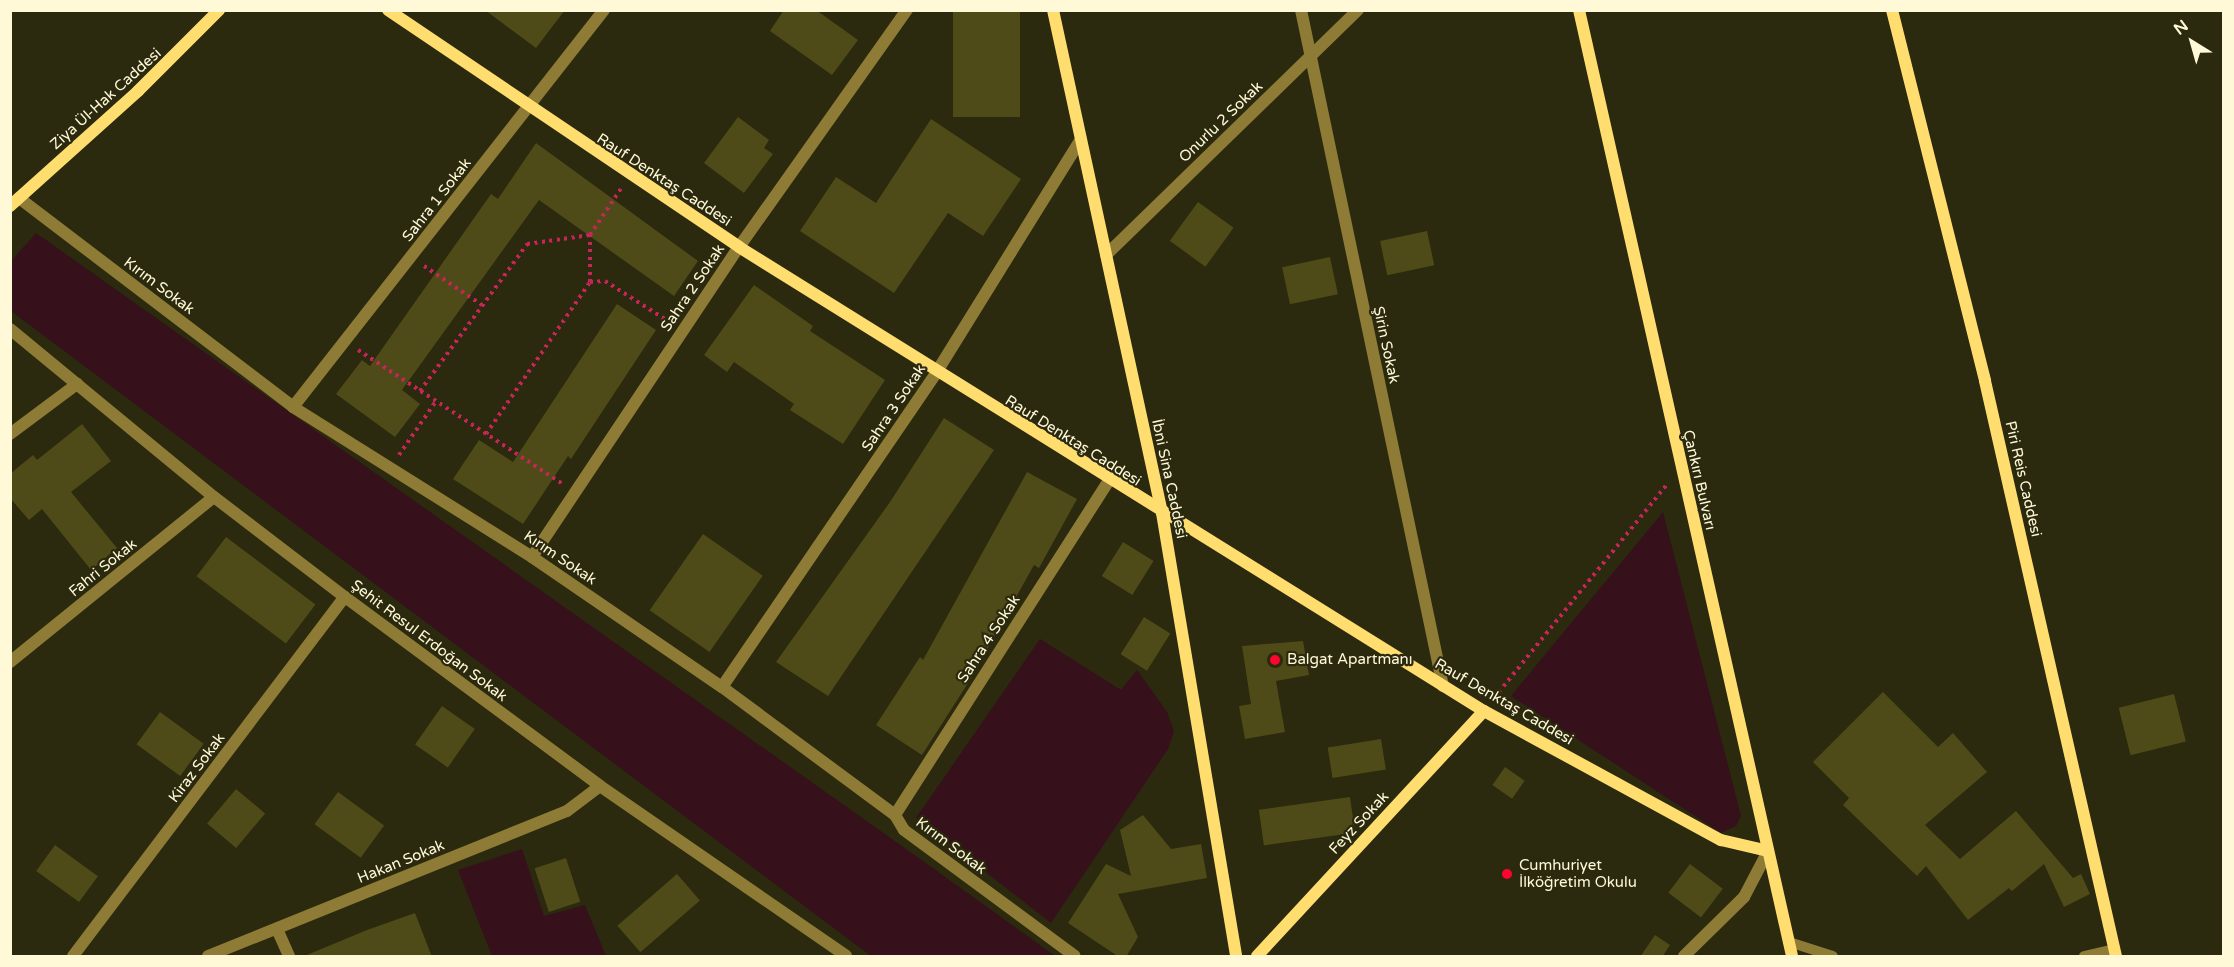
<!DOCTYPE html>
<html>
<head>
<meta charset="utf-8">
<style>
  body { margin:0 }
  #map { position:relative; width:2234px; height:967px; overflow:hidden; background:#2b290e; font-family:"Varela Round",sans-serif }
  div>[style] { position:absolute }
  .green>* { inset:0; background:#36101b }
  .building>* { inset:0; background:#4e4b18; transform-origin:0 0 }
  .path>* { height:4px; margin-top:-2px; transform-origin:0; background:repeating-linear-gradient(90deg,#c72458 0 3px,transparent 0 7.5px) }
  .lane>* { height:10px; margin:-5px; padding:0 5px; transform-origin:5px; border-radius:5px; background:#8e7b35 }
  .street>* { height:12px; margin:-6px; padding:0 6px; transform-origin:6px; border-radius:6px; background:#8e7b35 }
  .secondary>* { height:12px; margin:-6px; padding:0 6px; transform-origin:6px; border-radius:6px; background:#ffde6f }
  .dots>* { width:16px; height:16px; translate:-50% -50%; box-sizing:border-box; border:3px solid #2b290e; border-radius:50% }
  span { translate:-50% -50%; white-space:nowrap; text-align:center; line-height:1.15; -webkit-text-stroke:4.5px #2b290e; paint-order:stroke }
  .street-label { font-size:15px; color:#fff9d8 }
  .poi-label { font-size:15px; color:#fff9d8 }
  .left { translate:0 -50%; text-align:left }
  .frame { position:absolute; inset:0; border:12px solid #fff9d8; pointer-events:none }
  .north { position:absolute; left:2162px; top:12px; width:60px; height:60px; -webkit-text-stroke:4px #2b290e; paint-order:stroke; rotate:323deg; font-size:16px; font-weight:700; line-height:24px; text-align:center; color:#fff9d8 }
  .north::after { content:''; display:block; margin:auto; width:21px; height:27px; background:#fff9d8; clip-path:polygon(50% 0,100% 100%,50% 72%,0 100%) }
</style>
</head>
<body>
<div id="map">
  <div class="green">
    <div style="clip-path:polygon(36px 233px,923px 861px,1055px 956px,871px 956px,11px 311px,11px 261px)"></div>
    <div style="clip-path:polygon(1663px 512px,1741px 816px,1736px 826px,1721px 833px,1511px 696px)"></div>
    <div style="clip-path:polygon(1040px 639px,1121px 690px,1137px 670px,1167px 712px,1174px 731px,1168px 749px,1051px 923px,916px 818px)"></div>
    <div style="clip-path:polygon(522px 849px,544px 916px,585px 905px,606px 956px,492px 956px,458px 870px)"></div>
  </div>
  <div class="building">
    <div style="clip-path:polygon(485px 10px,565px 10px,536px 48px)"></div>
    <div style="clip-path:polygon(784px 10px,816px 10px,858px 40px,832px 75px,770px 31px)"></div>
    <div style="left:953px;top:10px;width:67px;height:107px"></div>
    <div style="clip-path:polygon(738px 117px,769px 140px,764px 148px,773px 154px,744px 193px,704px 163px)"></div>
    <div style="clip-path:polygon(931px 119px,1021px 179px,983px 236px,948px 213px,894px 293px,800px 231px,836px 177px,876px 203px)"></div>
    <div style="clip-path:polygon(536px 143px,698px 261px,674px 296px,539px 200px,402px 390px,420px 404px,395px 437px,336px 394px,362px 360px,370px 366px,491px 194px,498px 199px)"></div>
    <div style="left:1198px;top:202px;width:44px;height:48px;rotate:36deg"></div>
    <div style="left:1427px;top:231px;width:35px;height:48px;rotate:78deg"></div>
    <div style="left:1330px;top:257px;width:38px;height:49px;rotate:78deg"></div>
    <div style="clip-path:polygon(754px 285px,813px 326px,810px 331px,885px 380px,843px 444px,790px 410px,794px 404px,734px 362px,727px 372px,704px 355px)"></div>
    <div style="clip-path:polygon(617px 304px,656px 330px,571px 459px,568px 456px,523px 524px,453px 479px,479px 440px,513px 462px)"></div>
    <div style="clip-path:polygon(944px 418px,994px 450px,828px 696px,776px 662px,890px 502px)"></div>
    <div style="clip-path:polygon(82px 424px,111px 461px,71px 492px,117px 548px,91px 570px,42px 509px,29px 520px,10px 498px,10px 474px,33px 455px,37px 460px)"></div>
    <div style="clip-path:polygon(1027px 472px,1077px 499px,1039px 568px,1034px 565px,970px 680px,922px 755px,876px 725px,920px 657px,923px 660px)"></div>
    <div style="left:703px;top:534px;width:73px;height:93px;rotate:35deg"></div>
    <div style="left:226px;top:537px;width:112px;height:49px;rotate:37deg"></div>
    <div style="left:1123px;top:542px;width:36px;height:40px;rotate:32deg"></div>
    <div style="left:1144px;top:617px;width:31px;height:44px;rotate:32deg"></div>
    <div style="clip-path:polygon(1303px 641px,1309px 675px,1276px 681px,1285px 732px,1245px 739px,1239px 706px,1251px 704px,1242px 646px)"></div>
    <div style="clip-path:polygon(1883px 692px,1938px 747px,1953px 733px,1987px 772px,1925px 825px,1960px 859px,2016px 811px,2073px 878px,2081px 874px,2090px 894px,2064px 907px,2044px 864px,2012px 891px,2009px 888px,1968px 920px,1926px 866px,1917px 876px,1843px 805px,1849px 798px,1813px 762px)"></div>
    <div style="left:2174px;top:694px;width:49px;height:57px;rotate:76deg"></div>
    <div style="left:442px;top:706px;width:40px;height:47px;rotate:35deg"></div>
    <div style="left:160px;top:712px;width:54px;height:40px;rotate:36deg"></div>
    <div style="left:1381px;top:739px;width:31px;height:54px;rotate:81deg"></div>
    <div style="left:1505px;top:767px;width:24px;height:22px;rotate:35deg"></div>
    <div style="left:236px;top:789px;width:38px;height:45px;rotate:40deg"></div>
    <div style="left:338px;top:792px;width:57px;height:40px;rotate:36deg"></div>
    <div style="left:1350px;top:797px;width:36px;height:92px;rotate:82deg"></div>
    <div style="clip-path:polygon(1143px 815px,1171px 849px,1201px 844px,1207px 878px,1118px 894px,1138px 937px,1126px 957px,1119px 957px,1068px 923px,1106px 864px,1131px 876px,1120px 830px)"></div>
    <div style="left:55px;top:845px;width:53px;height:32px;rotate:36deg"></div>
    <div style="left:566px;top:858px;width:46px;height:33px;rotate:72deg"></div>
    <div style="left:1690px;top:864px;width:41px;height:36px;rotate:37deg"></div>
    <div style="left:677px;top:874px;width:35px;height:79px;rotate:49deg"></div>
    <div style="clip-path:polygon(415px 913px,432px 957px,302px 957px,367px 930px)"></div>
    <div style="clip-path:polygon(1655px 935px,1670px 945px,1662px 957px,1640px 957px)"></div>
  </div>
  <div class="path">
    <div style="left:424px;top:266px;width:70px;rotate:33.9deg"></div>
    <div style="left:590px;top:282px;width:15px;rotate:-4deg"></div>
    <div style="left:605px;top:281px;width:75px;rotate:32.4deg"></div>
    <div style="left:358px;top:350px;width:245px;rotate:33.2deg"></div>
    <div style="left:420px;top:391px;width:182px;rotate:-53.9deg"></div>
    <div style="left:527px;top:244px;width:64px;rotate:-8.1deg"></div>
    <div style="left:486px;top:434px;width:184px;rotate:-55.6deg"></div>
    <div style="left:590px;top:282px;width:47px;rotate:-90deg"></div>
    <div style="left:590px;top:235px;width:58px;rotate:-56.3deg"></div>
    <div style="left:399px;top:455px;width:65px;rotate:-55.6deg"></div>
    <div style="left:1494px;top:698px;width:275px;rotate:-51deg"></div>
  </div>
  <div class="lane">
    <div style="left:1789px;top:942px;width:46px;rotate:17.7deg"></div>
    <div style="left:2084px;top:956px;width:32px;rotate:-13deg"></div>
  </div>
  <div class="street">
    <div style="left:1301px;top:10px;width:691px;rotate:78.14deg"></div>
    <div style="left:19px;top:198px;width:345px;rotate:37.3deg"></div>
    <div style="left:293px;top:407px;width:282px;rotate:32.1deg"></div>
    <div style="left:532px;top:557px;width:230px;rotate:34.4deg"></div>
    <div style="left:722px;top:687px;width:215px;rotate:36.5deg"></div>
    <div style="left:895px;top:815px;width:17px;rotate:59deg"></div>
    <div style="left:904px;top:830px;width:212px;rotate:36.4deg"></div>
    <div style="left:1106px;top:255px;width:351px;rotate:-44.2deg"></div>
    <div style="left:10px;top:329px;width:264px;rotate:39.5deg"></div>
    <div style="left:214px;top:497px;width:165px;rotate:37.4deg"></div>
    <div style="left:345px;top:597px;width:317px;rotate:36.5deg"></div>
    <div style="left:600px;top:786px;width:299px;rotate:34.6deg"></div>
    <div style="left:293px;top:407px;width:504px;rotate:-51.93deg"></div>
    <div style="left:10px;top:434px;width:84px;rotate:-36.7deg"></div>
    <div style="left:532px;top:557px;width:373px;rotate:-56.3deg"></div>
    <div style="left:739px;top:247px;width:291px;rotate:-54.7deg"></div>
    <div style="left:10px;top:662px;width:262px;rotate:-39deg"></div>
    <div style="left:722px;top:687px;width:380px;rotate:-55.7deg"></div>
    <div style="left:936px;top:373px;width:275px;rotate:-58.2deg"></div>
    <div style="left:895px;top:815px;width:398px;rotate:-57.4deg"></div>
    <div style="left:277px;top:929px;width:30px;rotate:66deg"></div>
    <div style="left:73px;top:956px;width:450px;rotate:-52.9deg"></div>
    <div style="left:208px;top:956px;width:387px;rotate:-22deg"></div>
    <div style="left:567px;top:811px;width:41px;rotate:-37.1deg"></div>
    <div style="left:1684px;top:956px;width:84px;rotate:-44.5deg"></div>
    <div style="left:1744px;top:897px;width:52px;rotate:-62.4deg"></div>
  </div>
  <div class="secondary">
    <div style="left:388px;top:10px;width:424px;rotate:34deg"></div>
    <div style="left:739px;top:247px;width:878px;rotate:31.92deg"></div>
    <div style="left:1484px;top:711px;width:270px;rotate:28.6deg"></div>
    <div style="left:1721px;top:840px;width:48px;rotate:13.2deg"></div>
    <div style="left:1053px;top:10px;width:515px;rotate:77.77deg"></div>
    <div style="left:1162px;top:513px;width:449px;rotate:80.5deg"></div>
    <div style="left:1579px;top:10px;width:970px;rotate:77.31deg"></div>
    <div style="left:1892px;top:10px;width:382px;rotate:75.9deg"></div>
    <div style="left:1985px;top:381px;width:590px;rotate:77.17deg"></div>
    <div style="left:10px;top:206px;width:172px;rotate:-41.9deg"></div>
    <div style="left:138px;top:91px;width:115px;rotate:-45deg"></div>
    <div style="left:1257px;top:956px;width:334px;rotate:-47.2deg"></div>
  </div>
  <div class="dots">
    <div style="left:1275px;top:660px;background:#ff042c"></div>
    <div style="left:1507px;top:874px;background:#ff042c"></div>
  </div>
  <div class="street-label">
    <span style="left:106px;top:99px;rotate:-42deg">Ziya Ül-Hak Caddesi</span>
    <span style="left:1221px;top:122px;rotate:-44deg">Onurlu 2 Sokak</span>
    <span style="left:664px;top:180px;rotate:33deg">Rauf Denktaş Caddesi</span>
    <span style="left:437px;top:200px;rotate:-52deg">Sahra 1 Sokak</span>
    <span style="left:159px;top:286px;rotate:37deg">Kırım Sokak</span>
    <span style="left:693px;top:288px;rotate:-56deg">Sahra 2 Sokak</span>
    <span style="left:1386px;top:345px;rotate:78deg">Şirin Sokak</span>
    <span style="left:894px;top:408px;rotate:-56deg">Sahra 3 Sokak</span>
    <span style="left:1073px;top:441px;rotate:32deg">Rauf Denktaş Caddesi</span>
    <span style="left:1169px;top:479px;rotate:78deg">İbni Sina Caddesi</span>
    <span style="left:2023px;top:479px;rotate:77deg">Piri Reis Caddesi</span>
    <span style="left:1699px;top:480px;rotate:77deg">Çankırı Bulvarı</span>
    <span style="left:560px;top:558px;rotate:34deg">Kırım Sokak</span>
    <span style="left:103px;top:568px;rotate:-39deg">Fahri Sokak</span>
    <span style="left:989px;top:639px;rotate:-57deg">Sahra 4 Sokak</span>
    <span style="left:429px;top:641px;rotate:37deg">Şehit Resul Erdoğan Sokak</span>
    <span style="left:1504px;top:702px;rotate:30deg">Rauf Denktaş Caddesi</span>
    <span style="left:197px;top:768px;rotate:-53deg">Kiraz Sokak</span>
    <span style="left:1359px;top:823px;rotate:-47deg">Feyz Sokak</span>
    <span style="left:951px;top:846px;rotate:37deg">Kırım Sokak</span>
    <span style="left:401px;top:862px;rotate:-22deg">Hakan Sokak</span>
  </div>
  <div class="poi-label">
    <span class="left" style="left:1287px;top:660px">Balgat Apartmanı</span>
    <span class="left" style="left:1519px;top:874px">Cumhuriyet<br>İlköğretim Okulu</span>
  </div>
  <div class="frame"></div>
  <div class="north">N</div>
</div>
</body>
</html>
